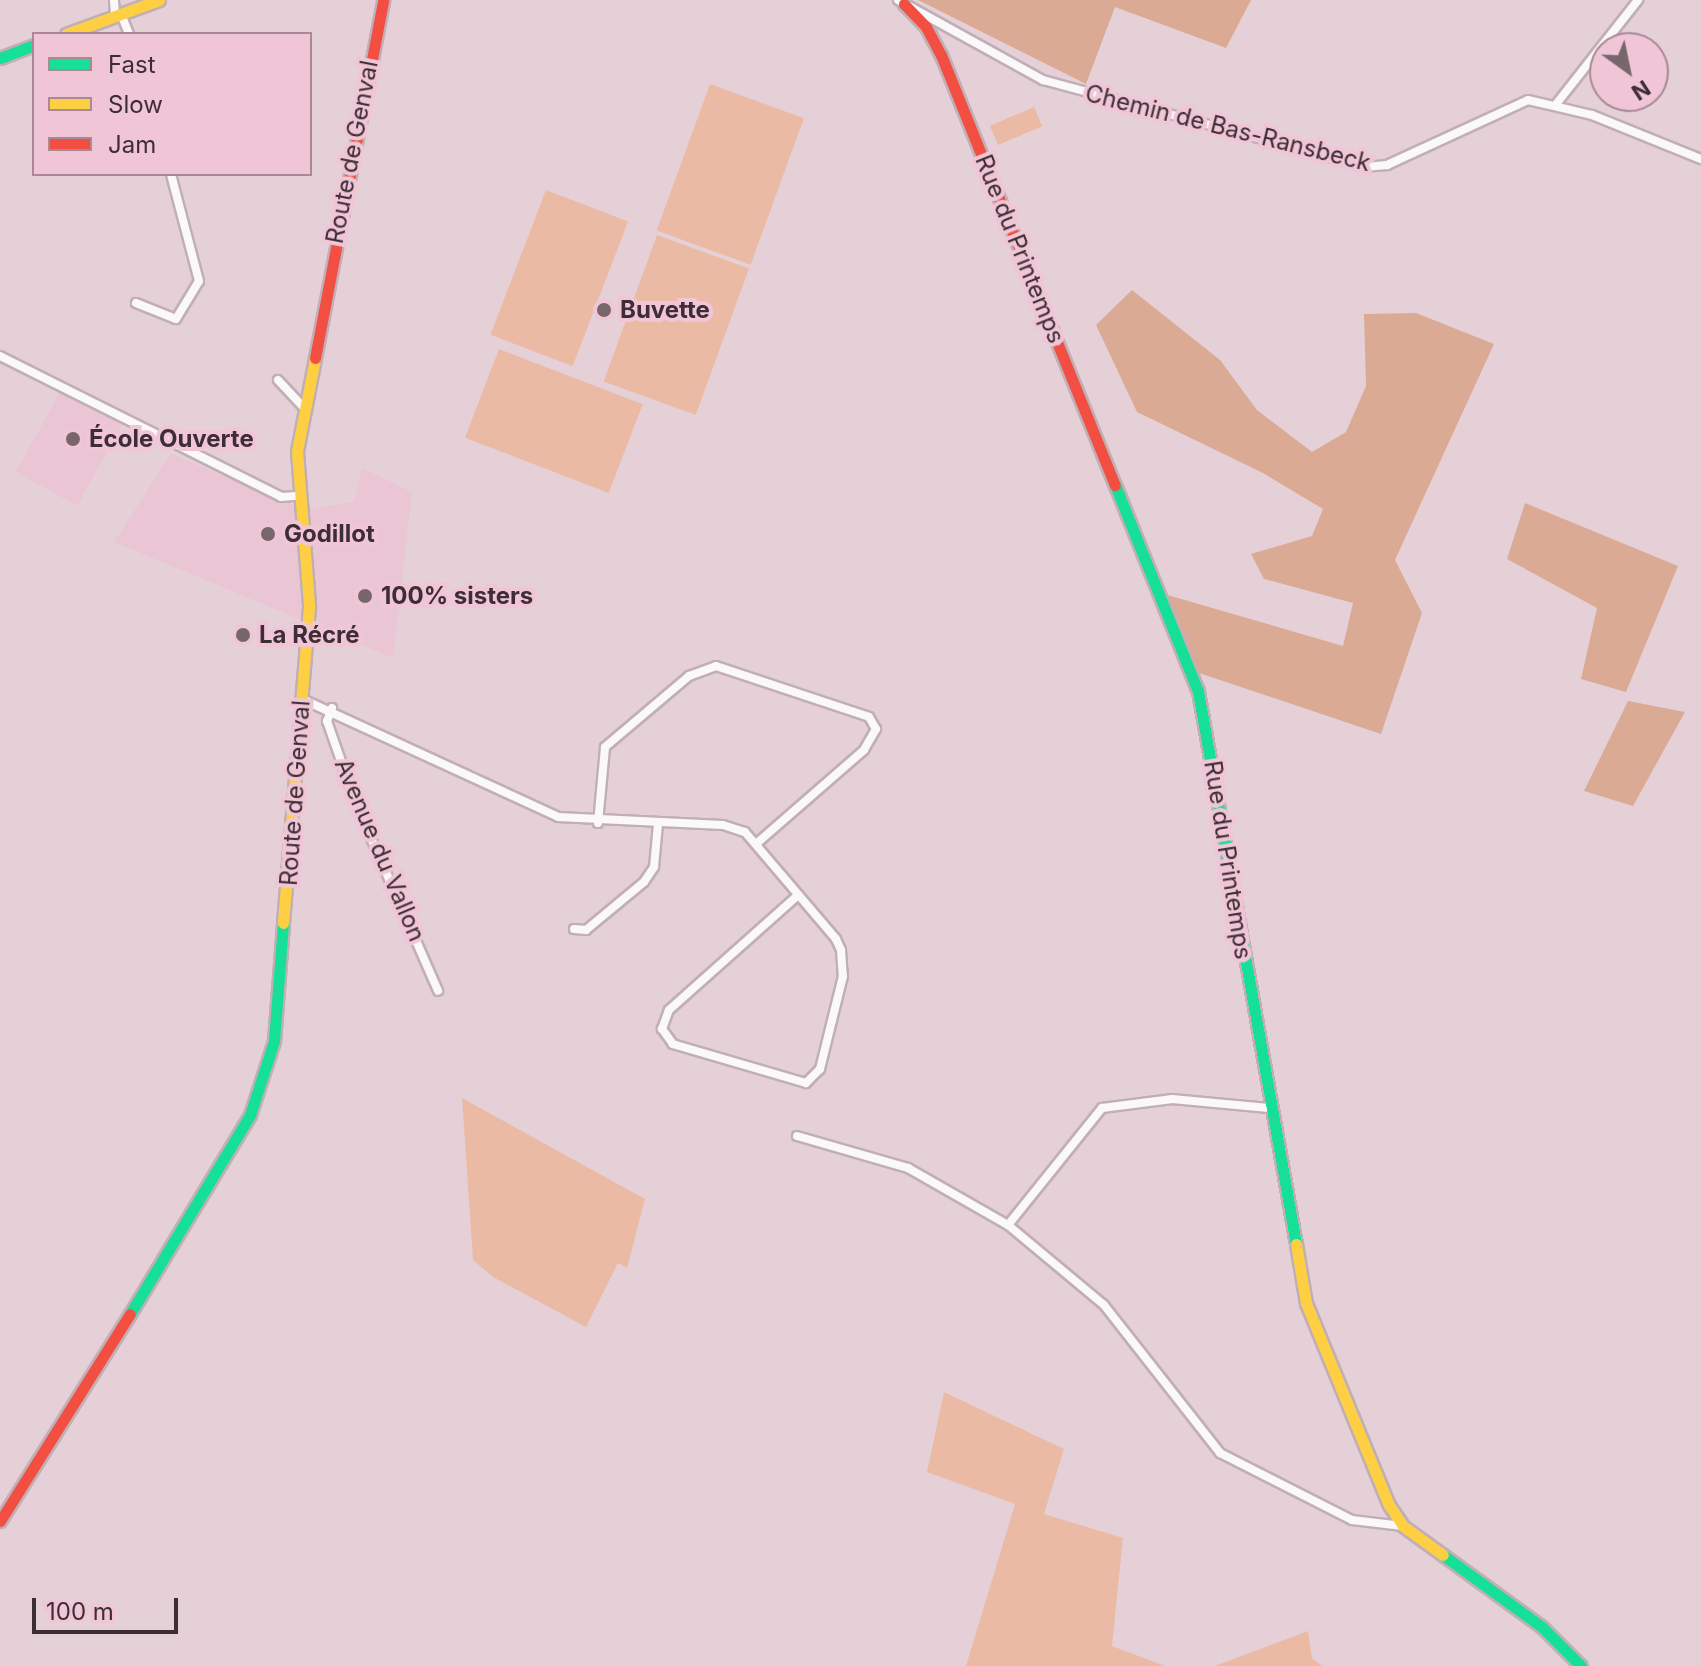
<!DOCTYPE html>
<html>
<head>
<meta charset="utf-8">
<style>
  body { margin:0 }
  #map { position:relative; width:1701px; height:1666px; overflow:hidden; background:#e6d0d8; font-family:Inter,sans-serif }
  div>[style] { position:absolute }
  .built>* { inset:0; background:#eac5d3; transform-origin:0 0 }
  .green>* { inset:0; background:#ebbaa5; transform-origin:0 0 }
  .forest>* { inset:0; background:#daaa95 }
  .roads { filter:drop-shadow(2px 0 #c1afb6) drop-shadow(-2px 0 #c1afb6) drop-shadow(0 2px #c1afb6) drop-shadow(0 -2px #c1afb6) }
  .street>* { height:8px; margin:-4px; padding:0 4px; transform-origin:4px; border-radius:4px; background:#fbf8f9 }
  .fast>* { height:11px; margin:-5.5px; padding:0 5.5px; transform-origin:5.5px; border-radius:5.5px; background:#16e098 }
  .slow>* { height:11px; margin:-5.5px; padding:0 5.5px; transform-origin:5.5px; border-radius:5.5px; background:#ffcf43 }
  .jam>* { height:11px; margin:-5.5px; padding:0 5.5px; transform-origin:5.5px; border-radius:5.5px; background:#f24e42 }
  .dots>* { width:22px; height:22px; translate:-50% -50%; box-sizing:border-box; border:4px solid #f0c6d6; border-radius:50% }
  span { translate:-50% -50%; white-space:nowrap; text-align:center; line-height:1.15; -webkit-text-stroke:8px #f0c6d6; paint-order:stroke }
  .street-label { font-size:24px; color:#3d2d34 }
  .poi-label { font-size:24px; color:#3d2d34; font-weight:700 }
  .left { translate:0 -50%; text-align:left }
  .legend { position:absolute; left:32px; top:32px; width:280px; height:144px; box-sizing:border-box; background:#f0c6d6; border:2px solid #a88995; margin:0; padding:10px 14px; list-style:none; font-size:24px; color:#3d2d34 }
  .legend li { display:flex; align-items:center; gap:16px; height:40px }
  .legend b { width:40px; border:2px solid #a88995 }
  .north { position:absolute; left:1589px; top:32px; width:80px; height:80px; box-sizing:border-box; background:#f0c6d6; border:2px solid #a88995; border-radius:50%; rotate:147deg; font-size:22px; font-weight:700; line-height:32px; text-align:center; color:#3d2d34 }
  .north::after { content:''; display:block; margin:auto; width:28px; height:36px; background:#78666d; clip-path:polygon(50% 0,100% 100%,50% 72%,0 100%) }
  .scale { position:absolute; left:32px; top:1598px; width:146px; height:36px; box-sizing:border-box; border:4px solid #3d2d34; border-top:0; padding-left:10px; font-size:24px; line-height:28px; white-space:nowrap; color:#3d2d34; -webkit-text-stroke:6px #f0c6d6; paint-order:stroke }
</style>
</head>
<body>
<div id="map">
  <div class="built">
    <div style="left:63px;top:387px;width:70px;height:97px;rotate:29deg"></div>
    <div style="clip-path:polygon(171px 454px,306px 510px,354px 502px,362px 468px,412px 492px,393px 658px,114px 542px)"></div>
  </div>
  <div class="green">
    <div style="left:710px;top:84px;width:100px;height:156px;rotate:20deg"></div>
    <div style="left:1034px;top:107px;width:21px;height:48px;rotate:67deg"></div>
    <div style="left:546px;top:190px;width:88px;height:155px;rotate:21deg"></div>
    <div style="left:657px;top:235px;width:98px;height:156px;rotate:20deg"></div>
    <div style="left:499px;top:349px;width:154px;height:95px;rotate:21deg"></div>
    <div style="clip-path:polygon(462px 1098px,645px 1199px,627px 1268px,618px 1263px,586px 1327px,493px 1277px,473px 1260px)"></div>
    <div style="clip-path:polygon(944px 1392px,1064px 1449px,1044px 1514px,1123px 1538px,1112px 1646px,1165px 1666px,966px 1666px,1015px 1504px,927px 1472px)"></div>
    <div style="clip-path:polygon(1308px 1631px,1312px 1658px,1322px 1666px,1215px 1666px)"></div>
  </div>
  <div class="forest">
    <div style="clip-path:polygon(918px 0,1251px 0,1226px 48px,1115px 7px,1086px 84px)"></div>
    <div style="clip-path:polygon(1132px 290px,1220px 360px,1257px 410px,1312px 452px,1346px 432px,1366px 386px,1364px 314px,1416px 313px,1494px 344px,1395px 560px,1422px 613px,1381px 734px,1196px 672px,1164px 594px,1343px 646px,1353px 603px,1264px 579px,1251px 554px,1312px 536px,1323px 509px,1263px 473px,1137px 412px,1096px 325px)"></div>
    <div style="clip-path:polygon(1525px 503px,1678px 566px,1626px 692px,1581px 679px,1597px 608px,1507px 559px)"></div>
    <div style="clip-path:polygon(1628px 701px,1685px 712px,1633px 806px,1584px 791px)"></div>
  </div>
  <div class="roads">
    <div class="street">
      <div style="left:114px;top:0;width:16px;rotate:86deg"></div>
      <div style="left:898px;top:0;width:166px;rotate:28.9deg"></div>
      <div style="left:1043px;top:80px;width:334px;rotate:15.1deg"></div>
      <div style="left:1365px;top:167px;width:22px;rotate:-5deg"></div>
      <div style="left:1387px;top:165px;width:155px;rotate:-24.7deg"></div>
      <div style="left:1528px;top:100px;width:66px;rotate:13.2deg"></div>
      <div style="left:1592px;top:115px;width:118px;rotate:22deg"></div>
      <div style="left:121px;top:14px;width:22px;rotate:68deg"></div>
      <div style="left:1557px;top:103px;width:131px;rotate:-51.8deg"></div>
      <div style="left:136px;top:303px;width:43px;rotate:21.8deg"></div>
      <div style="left:176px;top:319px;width:44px;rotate:-58.8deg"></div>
      <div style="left:199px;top:281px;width:111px;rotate:-104.7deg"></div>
      <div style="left:0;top:356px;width:314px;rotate:26.6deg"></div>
      <div style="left:281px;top:497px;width:16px;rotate:-4deg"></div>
      <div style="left:278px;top:380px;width:35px;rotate:47deg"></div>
      <div style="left:302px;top:699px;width:282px;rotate:24.7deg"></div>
      <div style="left:558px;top:817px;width:165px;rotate:2.8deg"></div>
      <div style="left:723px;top:825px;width:23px;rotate:18deg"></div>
      <div style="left:745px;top:832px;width:140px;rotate:49.6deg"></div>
      <div style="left:836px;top:939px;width:12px;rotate:66deg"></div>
      <div style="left:841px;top:950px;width:26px;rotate:86deg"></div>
      <div style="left:843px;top:976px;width:96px;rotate:103.9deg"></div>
      <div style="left:820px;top:1069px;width:20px;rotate:135deg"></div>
      <div style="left:806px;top:1083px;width:139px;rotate:-163.7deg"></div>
      <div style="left:673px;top:1044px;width:19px;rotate:-126deg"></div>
      <div style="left:662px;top:1029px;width:20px;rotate:-70deg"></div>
      <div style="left:669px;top:1010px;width:173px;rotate:-41.7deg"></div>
      <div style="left:332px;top:708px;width:14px;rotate:111deg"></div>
      <div style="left:327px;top:721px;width:88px;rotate:70.7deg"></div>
      <div style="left:356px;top:804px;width:204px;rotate:66.3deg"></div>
      <div style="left:598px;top:823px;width:76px;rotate:-84.7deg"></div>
      <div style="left:605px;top:747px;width:110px;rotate:-40.2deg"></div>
      <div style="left:689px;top:676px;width:29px;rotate:-20deg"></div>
      <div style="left:716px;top:666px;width:161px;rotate:18.4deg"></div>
      <div style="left:869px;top:717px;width:14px;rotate:60deg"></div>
      <div style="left:876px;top:729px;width:24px;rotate:120deg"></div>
      <div style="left:864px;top:750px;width:142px;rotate:139deg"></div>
      <div style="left:574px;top:929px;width:12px;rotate:5deg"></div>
      <div style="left:586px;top:930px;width:75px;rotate:-39.6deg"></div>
      <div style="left:644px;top:882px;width:18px;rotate:-56deg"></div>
      <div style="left:654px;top:867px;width:43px;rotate:-84.7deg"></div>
      <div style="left:797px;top:1136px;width:116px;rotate:16.1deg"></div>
      <div style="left:908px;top:1168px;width:115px;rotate:29.7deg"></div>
      <div style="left:1008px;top:1225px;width:125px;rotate:39.8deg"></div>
      <div style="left:1104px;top:1305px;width:188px;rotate:51.9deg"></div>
      <div style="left:1220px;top:1453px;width:148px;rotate:26.9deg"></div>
      <div style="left:1352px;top:1520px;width:51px;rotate:6.7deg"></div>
      <div style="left:1008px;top:1225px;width:150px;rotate:-51.2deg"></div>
      <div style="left:1102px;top:1108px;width:71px;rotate:-7.3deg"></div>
      <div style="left:1172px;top:1099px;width:97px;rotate:5.3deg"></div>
    </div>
    <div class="fast">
      <div style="left:0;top:58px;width:36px;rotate:-21deg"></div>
      <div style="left:1115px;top:485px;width:222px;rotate:68.1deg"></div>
      <div style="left:1198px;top:691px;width:562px;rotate:79.95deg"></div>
      <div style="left:130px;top:1314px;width:232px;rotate:-58.9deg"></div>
      <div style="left:250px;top:1115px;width:78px;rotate:-72deg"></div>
      <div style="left:274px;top:1041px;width:118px;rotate:-85.6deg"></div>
      <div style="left:1443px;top:1555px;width:122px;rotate:36deg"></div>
      <div style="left:1542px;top:1627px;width:55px;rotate:45deg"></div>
    </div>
    <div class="slow">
      <div style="left:66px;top:34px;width:99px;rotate:-20.1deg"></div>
      <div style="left:283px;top:923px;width:320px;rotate:-85.3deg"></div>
      <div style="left:309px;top:604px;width:153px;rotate:-94.5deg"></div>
      <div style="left:297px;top:451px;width:95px;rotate:-79deg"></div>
      <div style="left:1296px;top:1244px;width:60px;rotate:80.4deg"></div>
      <div style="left:1306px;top:1303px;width:218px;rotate:67.7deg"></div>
      <div style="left:1389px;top:1505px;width:25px;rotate:56deg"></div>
      <div style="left:1403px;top:1526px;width:49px;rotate:35.9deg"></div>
    </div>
    <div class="jam">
      <div style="left:904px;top:4px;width:32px;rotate:46deg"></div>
      <div style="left:926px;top:27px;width:32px;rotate:62deg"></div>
      <div style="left:941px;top:55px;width:464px;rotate:68deg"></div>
      <div style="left:315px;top:358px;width:364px;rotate:-79.2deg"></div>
      <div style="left:0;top:1521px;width:244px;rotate:-57.9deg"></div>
    </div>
  </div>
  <div class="dots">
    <div style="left:604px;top:310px;background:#78666d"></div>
    <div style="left:73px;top:439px;background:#78666d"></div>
    <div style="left:268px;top:534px;background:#78666d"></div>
    <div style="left:365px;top:596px;background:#78666d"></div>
    <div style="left:243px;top:635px;background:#78666d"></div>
  </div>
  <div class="street-label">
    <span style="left:1228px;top:128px;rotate:14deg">Chemin de Bas-Ransbeck</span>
    <span style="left:352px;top:152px;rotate:-79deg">Route de Genval</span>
    <span style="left:1020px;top:249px;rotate:68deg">Rue du Printemps</span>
    <span style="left:295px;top:793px;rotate:-86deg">Route de Genval</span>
    <span style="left:380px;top:850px;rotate:67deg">Avenue du Vallon</span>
    <span style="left:1228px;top:860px;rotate:81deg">Rue du Printemps</span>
  </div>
  <div class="poi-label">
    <span class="left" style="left:620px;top:310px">Buvette</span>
    <span class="left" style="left:89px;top:439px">École Ouverte</span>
    <span class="left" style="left:284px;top:534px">Godillot</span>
    <span class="left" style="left:381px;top:596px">100% sisters</span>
    <span class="left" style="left:259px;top:635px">La Récré</span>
  </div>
  <ul class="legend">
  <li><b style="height:10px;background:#16e098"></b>Fast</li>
  <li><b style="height:10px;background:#ffcf43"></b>Slow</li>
  <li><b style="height:10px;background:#f24e42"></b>Jam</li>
  </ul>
  <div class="north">N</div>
  <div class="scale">100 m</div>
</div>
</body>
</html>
